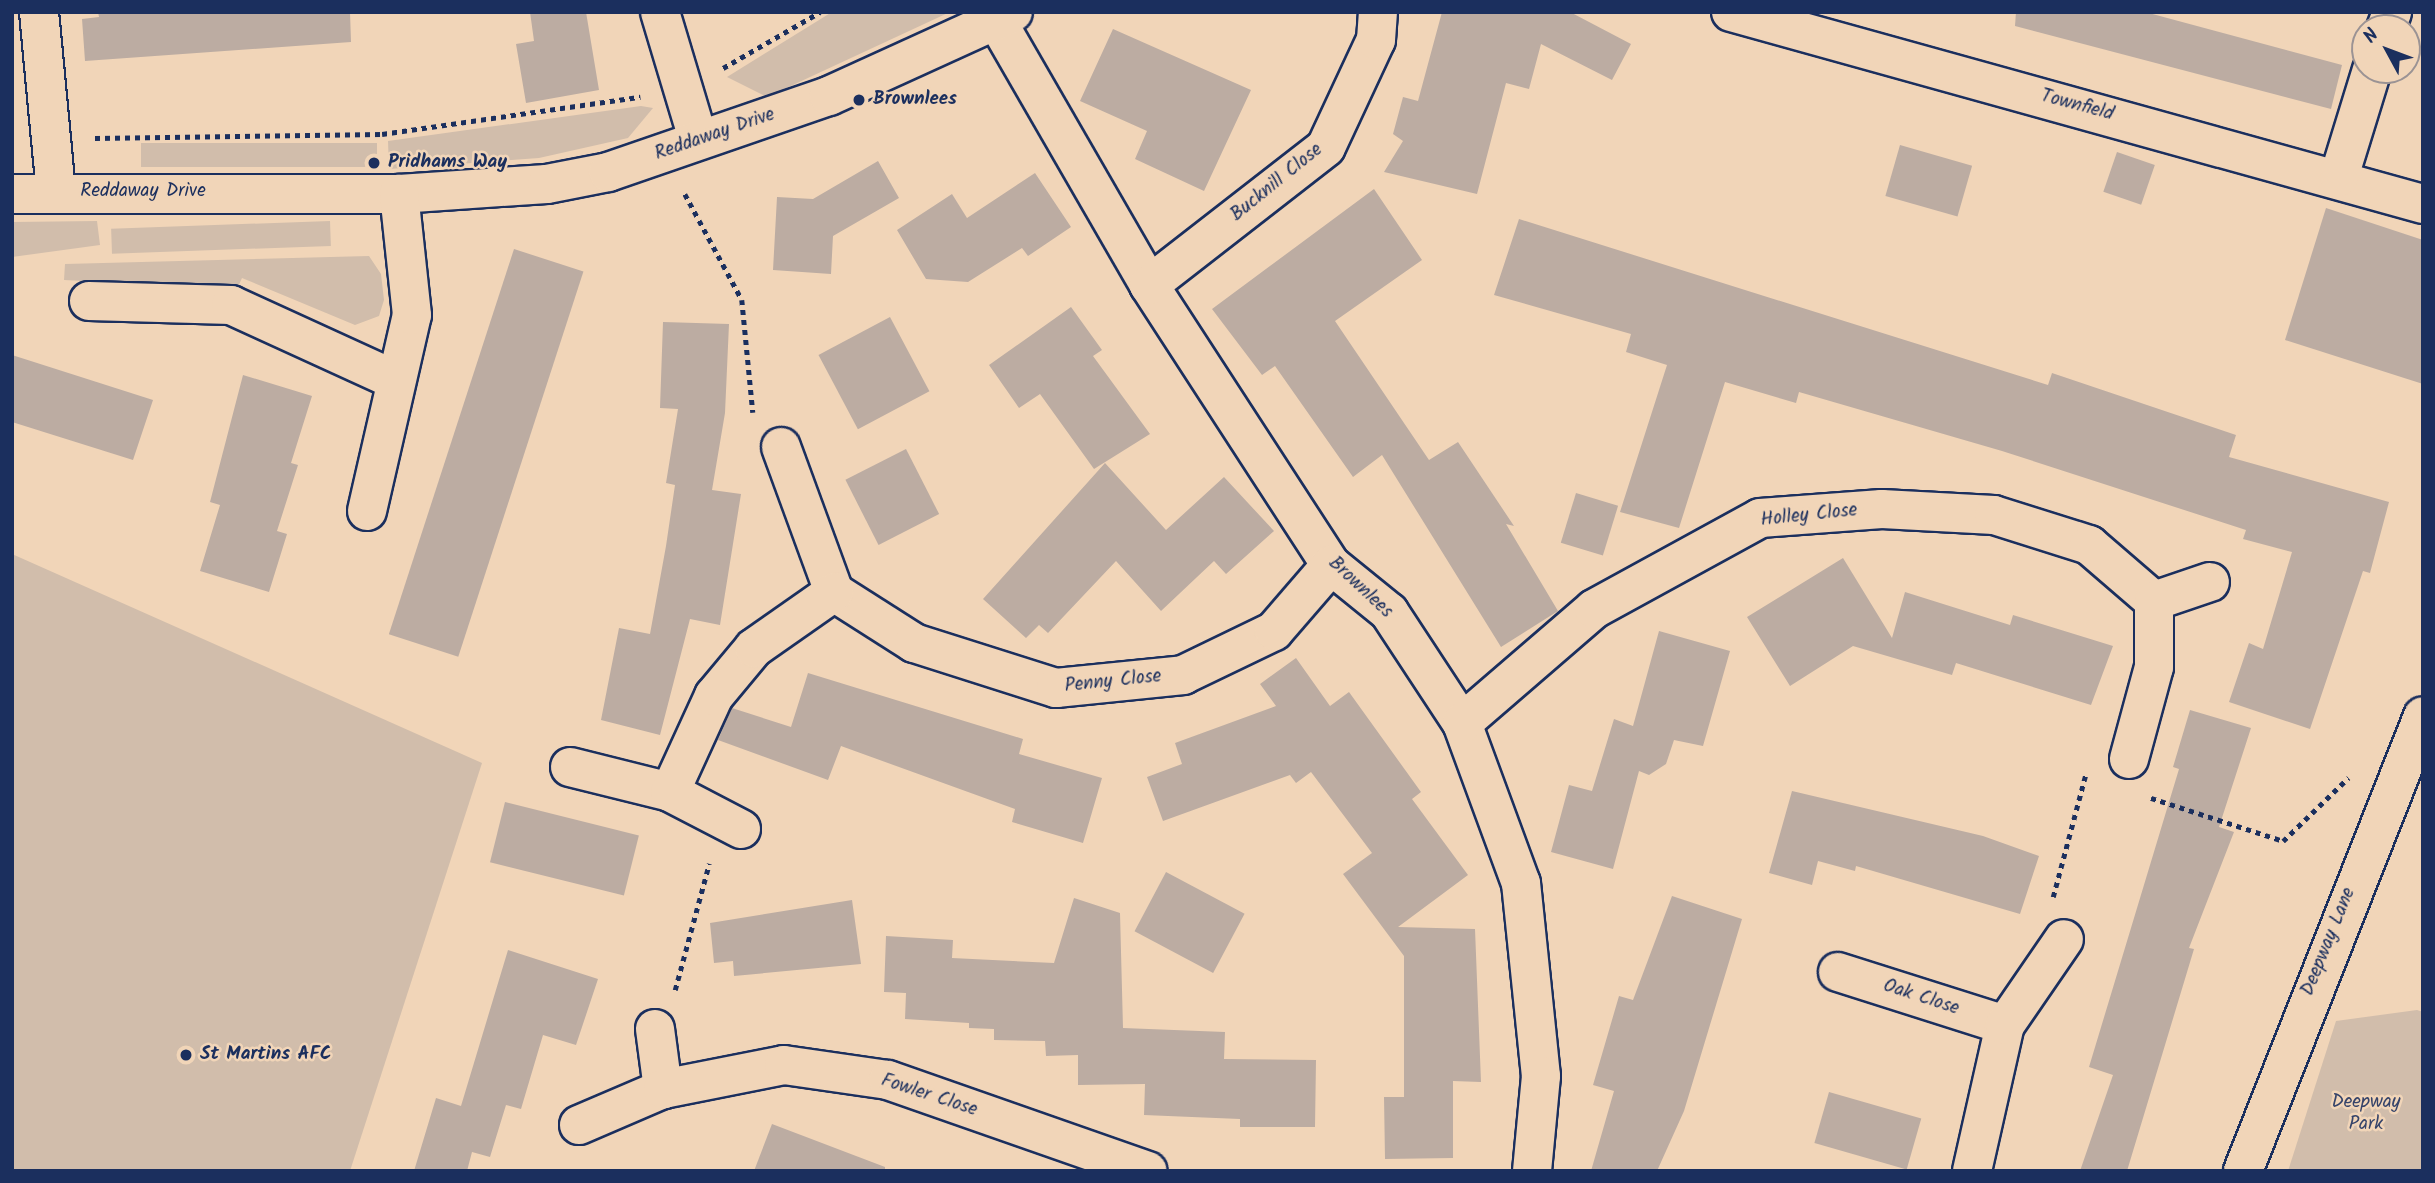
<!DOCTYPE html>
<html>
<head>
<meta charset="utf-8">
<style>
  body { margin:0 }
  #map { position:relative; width:2435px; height:1183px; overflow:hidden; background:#f1d5b8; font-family:Kalam,sans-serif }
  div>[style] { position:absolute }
  .green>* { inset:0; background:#d1bdab; transform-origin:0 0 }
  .building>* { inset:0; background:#bcaca2; transform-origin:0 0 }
  .path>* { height:4.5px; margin-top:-2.25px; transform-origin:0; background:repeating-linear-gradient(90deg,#1b2f5e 0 5px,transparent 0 10px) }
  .roads { filter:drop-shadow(2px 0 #1b2f5e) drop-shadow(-2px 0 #1b2f5e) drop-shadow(0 2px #1b2f5e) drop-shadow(0 -2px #1b2f5e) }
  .minor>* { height:38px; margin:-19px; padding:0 19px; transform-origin:19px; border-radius:19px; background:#f1d5b8 }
  .dots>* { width:19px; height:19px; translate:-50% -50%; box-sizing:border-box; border:4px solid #f1d5b8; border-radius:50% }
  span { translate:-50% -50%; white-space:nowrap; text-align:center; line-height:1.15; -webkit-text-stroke:5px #f1d5b8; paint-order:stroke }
  .poi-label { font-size:19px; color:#1b2f5e; font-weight:700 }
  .left { translate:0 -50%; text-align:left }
  .street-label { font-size:19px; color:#1b2f5e }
  .park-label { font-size:19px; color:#36446a }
  .frame { position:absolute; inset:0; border:14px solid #1b2f5e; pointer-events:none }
  .north { position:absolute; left:2351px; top:14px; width:70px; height:70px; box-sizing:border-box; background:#f1d5b8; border:2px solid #9b9394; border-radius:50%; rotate:311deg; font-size:19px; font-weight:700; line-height:28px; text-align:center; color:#1b2f5e }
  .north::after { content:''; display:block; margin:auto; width:24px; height:32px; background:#1b2f5e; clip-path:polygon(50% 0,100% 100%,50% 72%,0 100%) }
</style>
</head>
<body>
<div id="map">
  <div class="green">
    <div style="clip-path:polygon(832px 12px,950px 12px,767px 97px,727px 77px)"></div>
    <div style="clip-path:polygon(641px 106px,653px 108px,628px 138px,539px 158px,389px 169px,388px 141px)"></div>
    <div style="left:141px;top:143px;width:236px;height:24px"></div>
    <div style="clip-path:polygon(97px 221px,100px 245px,12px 257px,12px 222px)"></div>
    <div style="left:330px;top:221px;width:25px;height:219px;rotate:88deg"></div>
    <div style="clip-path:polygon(369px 256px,381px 274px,384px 300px,379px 316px,355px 325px,242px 278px,237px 289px,64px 280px,65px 264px)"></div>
    <div style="clip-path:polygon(12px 554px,482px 763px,350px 1171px,12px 1171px)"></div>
    <div style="clip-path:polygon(2417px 1010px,2423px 1012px,2423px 1171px,2288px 1171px,2336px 1021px)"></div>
  </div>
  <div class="building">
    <div style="clip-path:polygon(98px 12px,350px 12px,351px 42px,85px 61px,82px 19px,99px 17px)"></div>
    <div style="clip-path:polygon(530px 12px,586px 12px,599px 90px,526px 103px,516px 44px,534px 41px)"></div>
    <div style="clip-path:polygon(1442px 12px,1570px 12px,1631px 44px,1612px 80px,1541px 44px,1529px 89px,1506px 83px,1477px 194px,1384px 172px,1403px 141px,1393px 134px,1403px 97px,1418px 101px)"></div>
    <div style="clip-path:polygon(2016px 12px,2145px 12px,2342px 65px,2331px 109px,2015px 26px)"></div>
    <div style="clip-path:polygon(1113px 29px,1251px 90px,1204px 191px,1135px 159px,1147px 131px,1080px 101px)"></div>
    <div style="left:1900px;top:145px;width:75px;height:53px;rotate:16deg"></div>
    <div style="left:2117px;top:152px;width:40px;height:42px;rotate:19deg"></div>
    <div style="clip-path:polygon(878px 161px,899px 198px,833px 236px,831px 274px,773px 270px,777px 197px,813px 199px)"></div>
    <div style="clip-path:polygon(1035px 173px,1071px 227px,1028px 256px,1022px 248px,968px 282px,926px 279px,897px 230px,952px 194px,967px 218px)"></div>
    <div style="clip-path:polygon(1374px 189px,1422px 260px,1335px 321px,1429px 460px,1458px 442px,1514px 526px,1506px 524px,1558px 611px,1501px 647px,1382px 455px,1353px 477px,1275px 366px,1262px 375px,1212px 309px)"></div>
    <div style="clip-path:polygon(2326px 208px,2423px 240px,2423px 384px,2285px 340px)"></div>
    <div style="clip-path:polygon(1519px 219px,2048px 385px,2052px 373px,2236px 435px,2229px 457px,2389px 502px,2370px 573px,2363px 571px,2310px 729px,2229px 702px,2249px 643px,2263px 649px,2292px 552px,2243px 539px,2246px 530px,2002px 451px,1799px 392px,1796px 403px,1725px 382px,1679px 528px,1620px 512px,1667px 365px,1626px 352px,1631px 334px,1494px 295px)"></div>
    <div style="left:514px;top:249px;width:73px;height:405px;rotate:18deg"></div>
    <div style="clip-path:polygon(1071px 307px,1102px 350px,1093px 356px,1150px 434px,1094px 469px,1040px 394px,1019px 408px,989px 365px)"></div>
    <div style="left:890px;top:317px;width:84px;height:81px;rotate:62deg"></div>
    <div style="clip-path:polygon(663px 322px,729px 324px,725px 413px,712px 490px,741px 494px,720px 625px,690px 619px,660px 735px,601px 720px,619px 628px,650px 634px,666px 546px,675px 485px,666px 483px,678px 409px,660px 408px)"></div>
    <div style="clip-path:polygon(12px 355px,153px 400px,133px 460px,12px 422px)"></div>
    <div style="clip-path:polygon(243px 375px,312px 396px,291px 463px,298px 465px,277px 531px,287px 534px,269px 592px,200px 571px,220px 505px,210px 502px)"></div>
    <div style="left:906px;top:449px;width:73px;height:68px;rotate:63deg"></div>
    <div style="clip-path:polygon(1105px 463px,1166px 530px,1224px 477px,1274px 531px,1226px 574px,1214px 561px,1161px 611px,1116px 561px,1048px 633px,1039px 625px,1026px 638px,983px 599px)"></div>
    <div style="left:1576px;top:493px;width:44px;height:52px;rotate:17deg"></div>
    <div style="clip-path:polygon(1843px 558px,1892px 638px,1905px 592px,2010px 625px,2013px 615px,2113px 646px,2091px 705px,1956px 663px,1952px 675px,1853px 646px,1790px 686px,1747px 617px)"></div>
    <div style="clip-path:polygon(1659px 631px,1730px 651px,1703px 746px,1674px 740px,1666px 764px,1649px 775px,1639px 771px,1613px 869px,1551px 852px,1569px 785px,1592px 791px,1614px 719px,1633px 726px)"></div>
    <div style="clip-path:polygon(1296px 658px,1330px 706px,1349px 692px,1421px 792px,1412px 799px,1468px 875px,1398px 927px,1475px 929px,1481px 1082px,1453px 1081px,1453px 1158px,1385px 1159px,1384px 1097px,1404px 1097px,1404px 956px,1343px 874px,1372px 853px,1311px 772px,1296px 783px,1290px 775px,1163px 821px,1147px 777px,1182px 764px,1175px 743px,1276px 706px,1260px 684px)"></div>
    <div style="clip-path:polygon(808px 673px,1023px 739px,1019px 754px,1102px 778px,1083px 843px,1012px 822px,1015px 809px,841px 746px,828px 780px,718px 740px,732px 708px,791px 727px)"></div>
    <div style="clip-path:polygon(2190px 710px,2251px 728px,2219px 827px,2234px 832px,2189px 948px,2194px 949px,2127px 1171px,2080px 1171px,2113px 1075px,2089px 1067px,2179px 769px,2173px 767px)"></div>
    <div style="clip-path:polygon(1792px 791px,1983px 836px,2039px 856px,2020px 914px,1856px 866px,1855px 871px,1818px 861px,1812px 885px,1769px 873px)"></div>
    <div style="left:505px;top:802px;width:138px;height:62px;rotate:14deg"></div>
    <div style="left:1166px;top:872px;width:89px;height:67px;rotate:28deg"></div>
    <div style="clip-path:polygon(1672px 896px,1742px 919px,1684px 1111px,1657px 1171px,1591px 1171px,1614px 1091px,1593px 1085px,1619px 996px,1633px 1000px)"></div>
    <div style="clip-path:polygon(1074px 898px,1120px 913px,1123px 1028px,1225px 1032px,1224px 1059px,1316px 1060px,1315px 1127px,1240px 1127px,1240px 1119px,1144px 1115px,1145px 1084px,1078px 1085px,1078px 1055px,1046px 1056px,1045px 1041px,994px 1040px,994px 1029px,969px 1028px,969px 1023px,905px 1019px,906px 993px,884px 992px,886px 936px,953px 940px,952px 958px,1054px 963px)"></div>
    <div style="clip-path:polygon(852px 900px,861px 964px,734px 976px,733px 961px,714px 963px,710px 923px)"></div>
    <div style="clip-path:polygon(508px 950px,598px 979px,576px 1045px,543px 1035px,521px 1109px,506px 1105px,490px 1157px,472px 1152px,467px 1171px,414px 1171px,436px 1098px,461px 1106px)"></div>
    <div style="left:1829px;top:1092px;width:96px;height:53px;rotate:16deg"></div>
    <div style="clip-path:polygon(772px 1124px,885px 1167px,885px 1171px,754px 1171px)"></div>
  </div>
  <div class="path">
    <div style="left:723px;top:68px;width:112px;rotate:-30deg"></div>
    <div style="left:95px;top:138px;width:287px;rotate:-0.8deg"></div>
    <div style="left:382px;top:134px;width:261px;rotate:-8.2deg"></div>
    <div style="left:685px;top:194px;width:120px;rotate:61.7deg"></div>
    <div style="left:742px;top:300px;width:113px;rotate:84.4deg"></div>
    <div style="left:2151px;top:798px;width:139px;rotate:18deg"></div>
    <div style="left:2283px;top:841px;width:91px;rotate:-44.1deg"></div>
    <div style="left:2053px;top:897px;width:128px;rotate:-75.1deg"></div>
    <div style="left:675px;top:990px;width:131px;rotate:-74.9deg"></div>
  </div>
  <div class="roads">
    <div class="minor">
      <div style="left:39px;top:12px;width:181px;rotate:84.6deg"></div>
      <div style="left:660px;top:12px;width:133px;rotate:73.3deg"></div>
      <div style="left:1731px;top:12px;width:718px;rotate:15.51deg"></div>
      <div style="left:998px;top:23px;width:302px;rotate:60deg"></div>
      <div style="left:1149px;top:285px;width:334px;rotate:57deg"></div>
      <div style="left:1331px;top:565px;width:75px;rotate:39deg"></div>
      <div style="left:1389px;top:612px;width:133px;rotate:56.7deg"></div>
      <div style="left:1462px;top:723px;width:171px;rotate:69.8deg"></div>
      <div style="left:1521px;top:883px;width:194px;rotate:84.1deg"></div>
      <div style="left:1541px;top:1076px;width:95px;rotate:95.4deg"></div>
      <div style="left:2386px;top:28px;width:17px;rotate:-69deg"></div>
      <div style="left:2339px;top:177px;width:112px;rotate:-72.9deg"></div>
      <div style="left:12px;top:194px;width:387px"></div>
      <div style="left:399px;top:194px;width:148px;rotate:-3.9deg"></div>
      <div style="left:547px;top:184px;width:62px;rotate:-11.1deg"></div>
      <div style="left:608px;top:172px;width:234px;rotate:-19deg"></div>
      <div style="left:829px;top:96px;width:202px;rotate:-24.5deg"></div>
      <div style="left:1149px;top:285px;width:224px;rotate:-37.9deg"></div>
      <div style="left:1326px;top:147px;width:118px;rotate:-65deg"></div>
      <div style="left:1376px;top:40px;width:28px;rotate:-86deg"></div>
      <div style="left:89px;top:301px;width:142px;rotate:1.6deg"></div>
      <div style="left:231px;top:305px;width:178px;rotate:24.6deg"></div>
      <div style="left:781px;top:447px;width:154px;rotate:69.9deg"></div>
      <div style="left:834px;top:592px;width:95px;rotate:32.5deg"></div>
      <div style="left:914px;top:643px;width:149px;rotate:17.6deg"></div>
      <div style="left:1056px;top:688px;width:128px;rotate:-5.8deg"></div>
      <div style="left:1183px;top:675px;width:101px;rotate:-25.8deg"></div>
      <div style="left:1274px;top:631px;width:87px;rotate:-49.2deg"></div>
      <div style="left:367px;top:511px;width:201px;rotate:-77.1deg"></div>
      <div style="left:412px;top:315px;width:122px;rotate:-96.1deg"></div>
      <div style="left:1462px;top:723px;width:174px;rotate:-40.8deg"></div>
      <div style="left:1594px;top:609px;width:189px;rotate:-28.7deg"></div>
      <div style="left:1760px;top:518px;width:122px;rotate:-4.2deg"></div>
      <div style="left:1882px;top:509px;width:112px;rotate:3.1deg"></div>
      <div style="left:1994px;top:515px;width:100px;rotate:17.5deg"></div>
      <div style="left:2089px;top:545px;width:86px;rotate:40.7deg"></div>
      <div style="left:2154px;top:601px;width:59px;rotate:-18.7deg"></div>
      <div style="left:2129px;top:759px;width:95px;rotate:-74.8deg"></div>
      <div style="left:2154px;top:667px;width:66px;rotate:-90deg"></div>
      <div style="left:570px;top:767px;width:103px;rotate:14deg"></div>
      <div style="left:741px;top:829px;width:80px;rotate:-152.5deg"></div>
      <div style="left:670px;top:792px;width:106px;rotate:-65.4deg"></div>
      <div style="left:714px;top:696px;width:62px;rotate:-50.2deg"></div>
      <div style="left:754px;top:648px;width:98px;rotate:-35deg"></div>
      <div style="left:1838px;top:972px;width:175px;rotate:17.6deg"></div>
      <div style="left:655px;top:1029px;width:61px;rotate:82.4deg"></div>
      <div style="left:579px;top:1125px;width:91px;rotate:-23.2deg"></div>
      <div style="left:663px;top:1089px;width:123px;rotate:-11.2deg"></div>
      <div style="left:784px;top:1065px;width:105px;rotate:8.2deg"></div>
      <div style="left:888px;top:1080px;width:275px;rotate:19.3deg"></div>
      <div style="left:1972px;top:1171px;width:150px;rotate:-77.3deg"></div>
      <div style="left:2005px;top:1025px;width:104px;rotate:-55.5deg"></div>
      <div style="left:2243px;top:1171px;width:489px;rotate:-68.4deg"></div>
    </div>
  </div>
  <div class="dots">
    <div style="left:859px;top:100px;background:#1b2f5e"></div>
    <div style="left:374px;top:163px;background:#1b2f5e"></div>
    <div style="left:186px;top:1055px;background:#1b2f5e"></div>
  </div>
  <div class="poi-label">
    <span class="left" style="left:873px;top:100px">Brownlees</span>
    <span class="left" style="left:388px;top:163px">Pridhams Way</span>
    <span class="left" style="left:200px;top:1055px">St Martins AFC</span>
  </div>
  <div class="street-label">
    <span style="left:2077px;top:106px;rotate:15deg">Townfield</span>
    <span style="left:715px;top:135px;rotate:-19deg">Reddaway Drive</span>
    <span style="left:1277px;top:183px;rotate:-39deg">Bucknill Close</span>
    <span style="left:143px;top:192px">Reddaway Drive</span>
    <span style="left:1809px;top:516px;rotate:-6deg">Holley Close</span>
    <span style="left:1360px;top:588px;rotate:43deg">Brownlees</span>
    <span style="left:1113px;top:682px;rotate:-6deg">Penny Close</span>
    <span style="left:2329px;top:942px;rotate:-68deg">Deepway Lane</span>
    <span style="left:1921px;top:998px;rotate:18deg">Oak Close</span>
    <span style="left:929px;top:1096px;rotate:18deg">Fowler Close</span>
  </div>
  <div class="park-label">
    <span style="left:2366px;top:1114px">Deepway<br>Park</span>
  </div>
  <div class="frame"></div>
  <div class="north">N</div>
</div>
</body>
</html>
